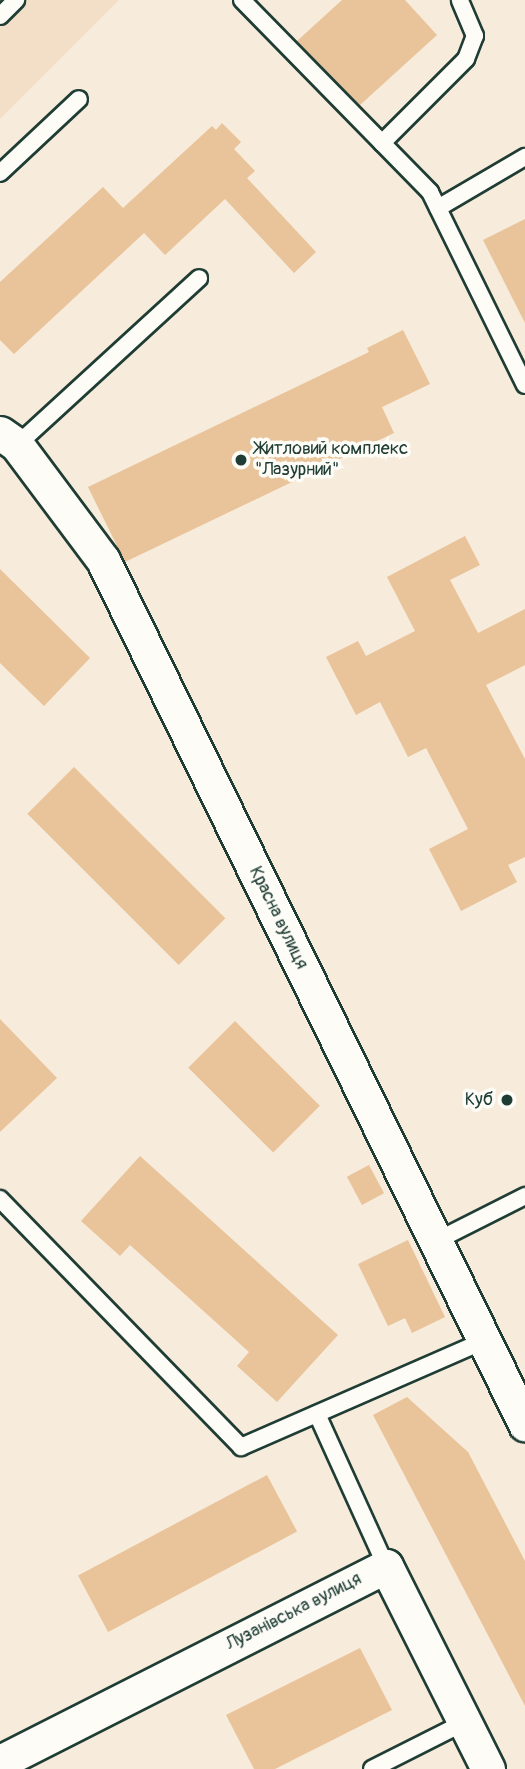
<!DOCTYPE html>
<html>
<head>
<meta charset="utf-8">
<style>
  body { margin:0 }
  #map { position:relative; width:525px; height:1769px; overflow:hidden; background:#f7ebdb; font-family:Pangolin,sans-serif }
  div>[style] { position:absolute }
  .built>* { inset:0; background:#f3dfc7 }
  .building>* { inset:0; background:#e9c399; transform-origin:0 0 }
  .roads { filter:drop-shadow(2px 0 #1f3d34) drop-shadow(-2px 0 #1f3d34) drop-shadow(0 2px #1f3d34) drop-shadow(0 -2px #1f3d34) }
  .service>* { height:16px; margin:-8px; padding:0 8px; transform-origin:8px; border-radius:8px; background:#fdfcf7 }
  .minor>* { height:33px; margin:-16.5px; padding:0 16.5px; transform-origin:16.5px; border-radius:16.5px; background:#fdfcf7 }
  .dots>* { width:19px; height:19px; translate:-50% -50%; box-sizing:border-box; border:4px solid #fdfcf7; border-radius:50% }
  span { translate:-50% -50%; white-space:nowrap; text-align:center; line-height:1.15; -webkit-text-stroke:7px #fdfcf7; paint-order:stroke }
  .poi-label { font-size:18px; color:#1f3d34 }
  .left { translate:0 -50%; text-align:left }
  .right { translate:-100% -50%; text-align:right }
  .street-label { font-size:18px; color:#1f3d34 }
</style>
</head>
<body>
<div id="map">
  <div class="built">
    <div style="clip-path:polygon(0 0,119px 0,0 119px)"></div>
  </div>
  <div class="building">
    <div style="clip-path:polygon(342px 0,405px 0,437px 35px,360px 105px,297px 41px)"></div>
    <div style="clip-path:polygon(222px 123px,241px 142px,234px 149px,255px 171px,247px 178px,316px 252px,294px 273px,225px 199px,165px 255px,144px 233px,14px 354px,0 340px,0 282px,103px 187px,123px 208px,212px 126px,216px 130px)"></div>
    <div style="clip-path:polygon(525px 219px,525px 323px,483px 240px)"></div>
    <div style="clip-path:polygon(403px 330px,430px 384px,382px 407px,394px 433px,125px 562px,88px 487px,369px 352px,367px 348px)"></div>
    <div style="clip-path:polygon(465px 536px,480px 565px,450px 580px,478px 633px,525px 609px,525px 665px,486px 685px,525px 759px,525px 857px,508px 865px,517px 882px,461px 911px,429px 849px,468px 829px,426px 748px,408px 757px,380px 702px,356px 715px,326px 657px,358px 641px,366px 656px,415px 631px,387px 577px)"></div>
    <div style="clip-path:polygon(0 569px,90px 658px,44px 706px,0 663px)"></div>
    <div style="left:74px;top:767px;width:214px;height:66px;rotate:45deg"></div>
    <div style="clip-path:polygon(0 1019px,57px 1078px,0 1132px)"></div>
    <div style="left:235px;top:1021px;width:120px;height:66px;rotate:45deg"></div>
    <div style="clip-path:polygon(140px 1156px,338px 1335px,277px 1402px,237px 1366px,249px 1352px,130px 1245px,120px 1256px,81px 1221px)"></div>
    <div style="left:369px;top:1165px;width:32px;height:25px;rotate:62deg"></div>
    <div style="clip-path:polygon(408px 1240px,445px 1317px,412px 1333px,405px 1318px,388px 1326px,358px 1264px)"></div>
    <div style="clip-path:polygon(407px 1397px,468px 1452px,525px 1561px,525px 1706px,373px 1415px)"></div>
    <div style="left:267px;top:1475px;width:64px;height:214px;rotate:62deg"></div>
    <div style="clip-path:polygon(360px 1648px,392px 1710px,275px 1769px,254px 1769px,226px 1715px)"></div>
  </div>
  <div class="roads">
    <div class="service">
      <div style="left:242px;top:0;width:269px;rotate:45.6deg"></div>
      <div style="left:430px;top:192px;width:215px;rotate:63.8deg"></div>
      <div style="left:0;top:16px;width:23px;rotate:-45deg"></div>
      <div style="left:382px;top:143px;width:119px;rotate:-45deg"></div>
      <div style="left:466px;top:59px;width:25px;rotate:-69deg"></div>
      <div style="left:475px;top:36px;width:39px;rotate:-113deg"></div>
      <div style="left:0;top:173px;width:108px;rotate:-43.1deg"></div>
      <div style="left:438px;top:208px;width:101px;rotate:-30.4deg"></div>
      <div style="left:17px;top:445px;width:247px;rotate:-42.5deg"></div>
      <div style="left:0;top:1199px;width:346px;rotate:45.8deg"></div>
      <div style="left:241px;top:1447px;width:265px;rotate:-23.6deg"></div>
      <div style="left:436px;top:1241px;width:100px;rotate:-26.8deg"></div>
      <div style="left:317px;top:1414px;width:167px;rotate:65.6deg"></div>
      <div style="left:372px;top:1769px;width:104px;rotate:-26.8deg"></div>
    </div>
    <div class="minor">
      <div style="left:0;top:433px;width:21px;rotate:35deg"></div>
      <div style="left:17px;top:445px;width:144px;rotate:53.2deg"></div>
      <div style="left:103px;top:560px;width:962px;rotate:63.97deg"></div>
      <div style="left:0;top:1762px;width:433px;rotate:-26.9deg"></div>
      <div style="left:386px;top:1566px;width:227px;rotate:63.3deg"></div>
    </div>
  </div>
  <div class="dots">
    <div style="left:241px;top:460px;background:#1f3d34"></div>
    <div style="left:507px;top:1100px;background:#1f3d34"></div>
  </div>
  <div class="poi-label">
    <span class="left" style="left:255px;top:460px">Житловий комплекс<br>"Лазурний"</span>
    <span class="right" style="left:493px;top:1100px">Куб</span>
  </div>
  <div class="street-label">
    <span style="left:278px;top:918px;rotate:64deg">Красна вулиця</span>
    <span style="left:294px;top:1612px;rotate:-27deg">Лузанівська вулиця</span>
  </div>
</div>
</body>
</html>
